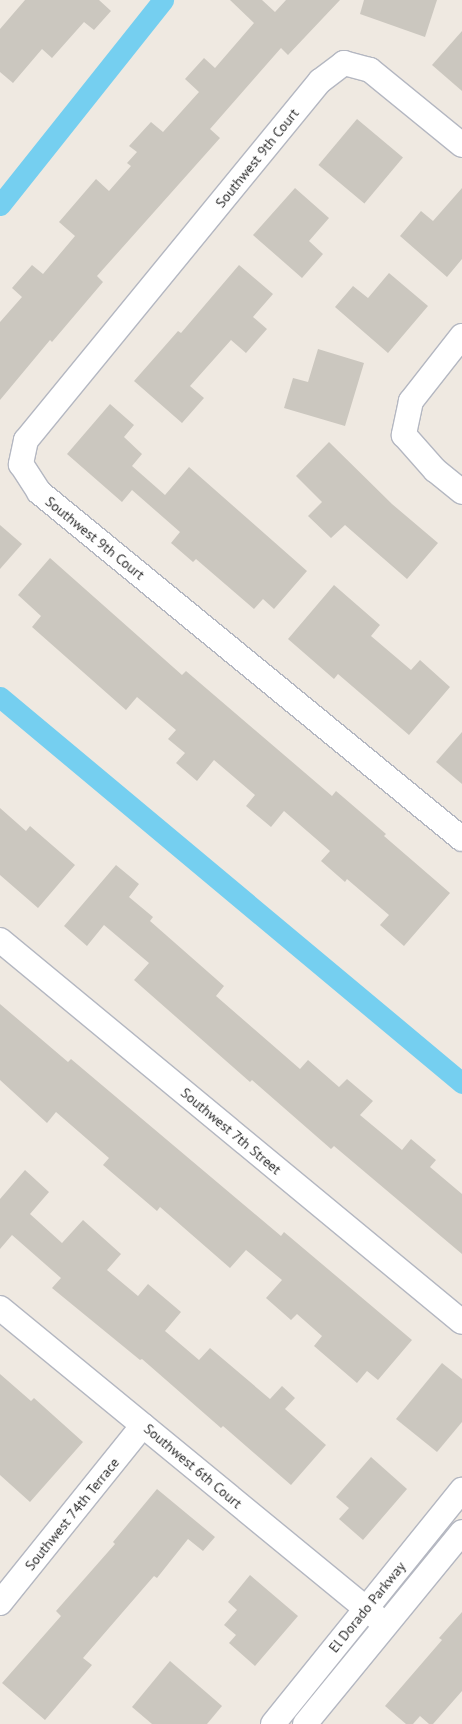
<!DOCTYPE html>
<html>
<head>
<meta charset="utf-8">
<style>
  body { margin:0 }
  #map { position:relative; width:462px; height:1724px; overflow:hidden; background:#efe9e1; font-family:"PT Sans",sans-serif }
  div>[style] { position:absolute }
  .canal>* { height:21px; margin:-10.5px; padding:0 10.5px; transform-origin:10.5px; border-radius:10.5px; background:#75cff0 }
  .building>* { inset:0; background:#cbc7bf; transform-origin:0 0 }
  .roads { filter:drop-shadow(1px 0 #b4b7c1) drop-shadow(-1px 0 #b4b7c1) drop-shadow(0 1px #b4b7c1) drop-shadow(0 -1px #b4b7c1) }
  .minor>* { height:24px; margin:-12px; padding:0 12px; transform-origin:12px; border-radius:12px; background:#fff }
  span { translate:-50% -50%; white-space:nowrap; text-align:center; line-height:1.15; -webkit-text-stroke:4.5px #fff; paint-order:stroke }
  .street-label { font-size:14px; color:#2e2e2e }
</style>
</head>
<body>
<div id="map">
  <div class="canal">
    <div style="left:0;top:205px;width:262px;rotate:-51.5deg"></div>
    <div style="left:0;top:697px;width:602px;rotate:39.88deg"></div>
  </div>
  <div class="building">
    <div style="clip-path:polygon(25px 0,99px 0,111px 11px,94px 30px,84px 22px,52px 58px,42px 49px,13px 83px,0 72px,0 29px)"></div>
    <div style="clip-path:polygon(230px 0,262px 0,275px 12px,286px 0,340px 0,288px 55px,281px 48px,210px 129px,220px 138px,97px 276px,103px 282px,52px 342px,50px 340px,0 400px,0 322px,22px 297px,12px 288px,32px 265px,43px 274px,75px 236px,59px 222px,96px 179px,109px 191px,131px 166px,127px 163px,137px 152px,129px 146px,151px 122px,163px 132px,199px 92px,185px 79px,204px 58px,215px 68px,254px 23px)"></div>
    <div style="clip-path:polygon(364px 0,437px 0,425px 37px,360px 14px)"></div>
    <div style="clip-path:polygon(462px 31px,462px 91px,432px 65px)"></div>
    <div style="left:357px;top:119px;width:60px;height:60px;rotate:40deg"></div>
    <div style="clip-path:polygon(295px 188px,329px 218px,309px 241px,323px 254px,302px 278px,253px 235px)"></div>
    <div style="clip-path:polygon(462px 188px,462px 259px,447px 277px,400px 236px,421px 211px,433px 221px)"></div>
    <div style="clip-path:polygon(239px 265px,273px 294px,253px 317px,267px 329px,246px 353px,231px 340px,190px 386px,204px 398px,182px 423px,134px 381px,178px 331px,181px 333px)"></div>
    <div style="clip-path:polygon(389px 273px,428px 306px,388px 353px,335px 307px,353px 286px,368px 298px)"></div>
    <div style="clip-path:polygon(318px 349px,364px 363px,345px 426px,284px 408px,293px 378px,308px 382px)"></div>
    <div style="clip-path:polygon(110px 404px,134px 425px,124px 437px,142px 454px,132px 466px,165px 495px,189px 467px,307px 571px,274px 609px,263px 599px,254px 609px,196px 559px,193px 562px,171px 543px,180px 532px,132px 490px,122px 502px,67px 454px)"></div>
    <div style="clip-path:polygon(329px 442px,392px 504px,438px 543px,407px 579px,345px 525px,331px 538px,308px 516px,322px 502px,296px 476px)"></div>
    <div style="clip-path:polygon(0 525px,22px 544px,0 569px)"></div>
    <div style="clip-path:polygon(50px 558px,182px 675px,186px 671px,332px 796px,336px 791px,386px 834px,384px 836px,450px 893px,404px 946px,380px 925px,389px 915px,347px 879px,345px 882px,321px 861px,330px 851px,284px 811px,271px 827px,246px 806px,255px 795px,214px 760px,197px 781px,176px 763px,185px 753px,168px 739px,176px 730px,137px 697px,126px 710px,32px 627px,41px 616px,18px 595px)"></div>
    <div style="clip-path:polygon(334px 585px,380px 625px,371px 636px,411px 670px,420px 660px,450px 687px,409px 735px,338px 674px,334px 679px,288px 639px)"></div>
    <div style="clip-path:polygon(462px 732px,462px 784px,436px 762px)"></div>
    <div style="clip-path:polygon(0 808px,26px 831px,30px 826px,75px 865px,38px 908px,0 875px)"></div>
    <div style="clip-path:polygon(116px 865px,139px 884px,129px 897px,153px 917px,150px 921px,224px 986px,216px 996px,300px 1069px,308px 1060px,339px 1087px,347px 1079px,373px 1101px,360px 1115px,402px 1150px,411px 1139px,436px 1160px,430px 1167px,462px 1194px,462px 1254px,334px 1146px,331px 1149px,252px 1080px,250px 1082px,134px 980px,149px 963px,104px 925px,87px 946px,64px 926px)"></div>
    <div style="clip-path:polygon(0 1004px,68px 1062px,71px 1059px,281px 1236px,284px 1232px,412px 1340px,378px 1380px,367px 1371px,357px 1383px,314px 1346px,322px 1336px,297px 1314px,291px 1320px,266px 1298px,282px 1280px,246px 1250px,230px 1268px,160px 1207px,157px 1211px,103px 1165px,109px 1158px,56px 1112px,47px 1123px,0 1080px)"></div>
    <div style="clip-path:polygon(25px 1170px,49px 1192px,30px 1214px,62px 1243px,83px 1220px,121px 1254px,107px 1270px,138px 1296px,148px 1284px,181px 1312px,165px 1331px,199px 1360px,210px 1348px,270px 1399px,282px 1386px,295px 1398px,285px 1409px,326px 1445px,291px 1485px,223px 1426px,221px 1428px,142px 1359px,140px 1360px,52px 1288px,61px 1278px,12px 1235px,0 1249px,0 1199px)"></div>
    <div style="clip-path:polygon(442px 1363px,462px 1379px,462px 1422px,437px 1452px,396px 1419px)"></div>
    <div style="clip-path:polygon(0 1374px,31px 1401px,34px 1398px,83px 1442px,30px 1502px,0 1475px)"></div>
    <div style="clip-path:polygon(371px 1457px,407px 1489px,363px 1540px,339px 1519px,349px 1508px,336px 1497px)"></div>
    <div style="clip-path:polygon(157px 1489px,215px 1537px,203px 1551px,188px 1539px,157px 1578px,154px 1576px,83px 1658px,92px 1665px,45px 1720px,2px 1683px,61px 1616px,56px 1611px,115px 1544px,113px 1542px)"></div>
    <div style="clip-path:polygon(250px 1575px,298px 1616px,255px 1666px,229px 1643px,236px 1635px,224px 1625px,237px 1610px,228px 1602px)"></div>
    <div style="clip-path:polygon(462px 1612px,462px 1691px,433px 1724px,429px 1724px,420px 1716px,413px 1724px,406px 1724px,385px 1706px,442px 1640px,439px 1638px)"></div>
    <div style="clip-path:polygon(170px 1661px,222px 1706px,207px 1724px,152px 1724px,132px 1707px)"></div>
  </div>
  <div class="roads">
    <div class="minor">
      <div style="left:462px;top:145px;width:119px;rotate:-140.8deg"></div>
      <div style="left:370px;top:70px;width:27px;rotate:-165deg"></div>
      <div style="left:344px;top:63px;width:30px;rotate:143deg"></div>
      <div style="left:320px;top:81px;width:464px;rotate:129.3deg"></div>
      <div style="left:26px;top:440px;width:25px;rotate:102deg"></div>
      <div style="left:21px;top:464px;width:33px;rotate:57deg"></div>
      <div style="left:39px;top:492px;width:547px;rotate:39.36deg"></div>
      <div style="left:462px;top:336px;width:83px;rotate:128.1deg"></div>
      <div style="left:411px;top:401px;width:35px;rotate:102deg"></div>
      <div style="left:404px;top:435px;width:47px;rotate:48.5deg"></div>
      <div style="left:435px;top:470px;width:35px;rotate:39deg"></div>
      <div style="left:0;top:940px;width:599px;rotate:39.59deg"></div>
      <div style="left:0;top:1308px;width:499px;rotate:39.4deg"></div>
      <div style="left:0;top:1603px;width:228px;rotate:-51.2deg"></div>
      <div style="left:273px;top:1724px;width:301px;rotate:-51.1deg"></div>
      <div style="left:305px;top:1724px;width:248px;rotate:-50.7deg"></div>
    </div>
  </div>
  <div class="street-label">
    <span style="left:257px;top:158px;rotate:-51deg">Southwest 9th Court</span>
    <span style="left:95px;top:538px;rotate:39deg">Southwest 9th Court</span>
    <span style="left:231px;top:1131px;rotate:40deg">Southwest 7th Street</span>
    <span style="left:193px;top:1466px;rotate:40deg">Southwest 6th Court</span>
    <span style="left:72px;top:1514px;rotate:-51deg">Southwest 74th Terrace</span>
    <span style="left:367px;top:1607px;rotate:-51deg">El Dorado Parkway</span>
  </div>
</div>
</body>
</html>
